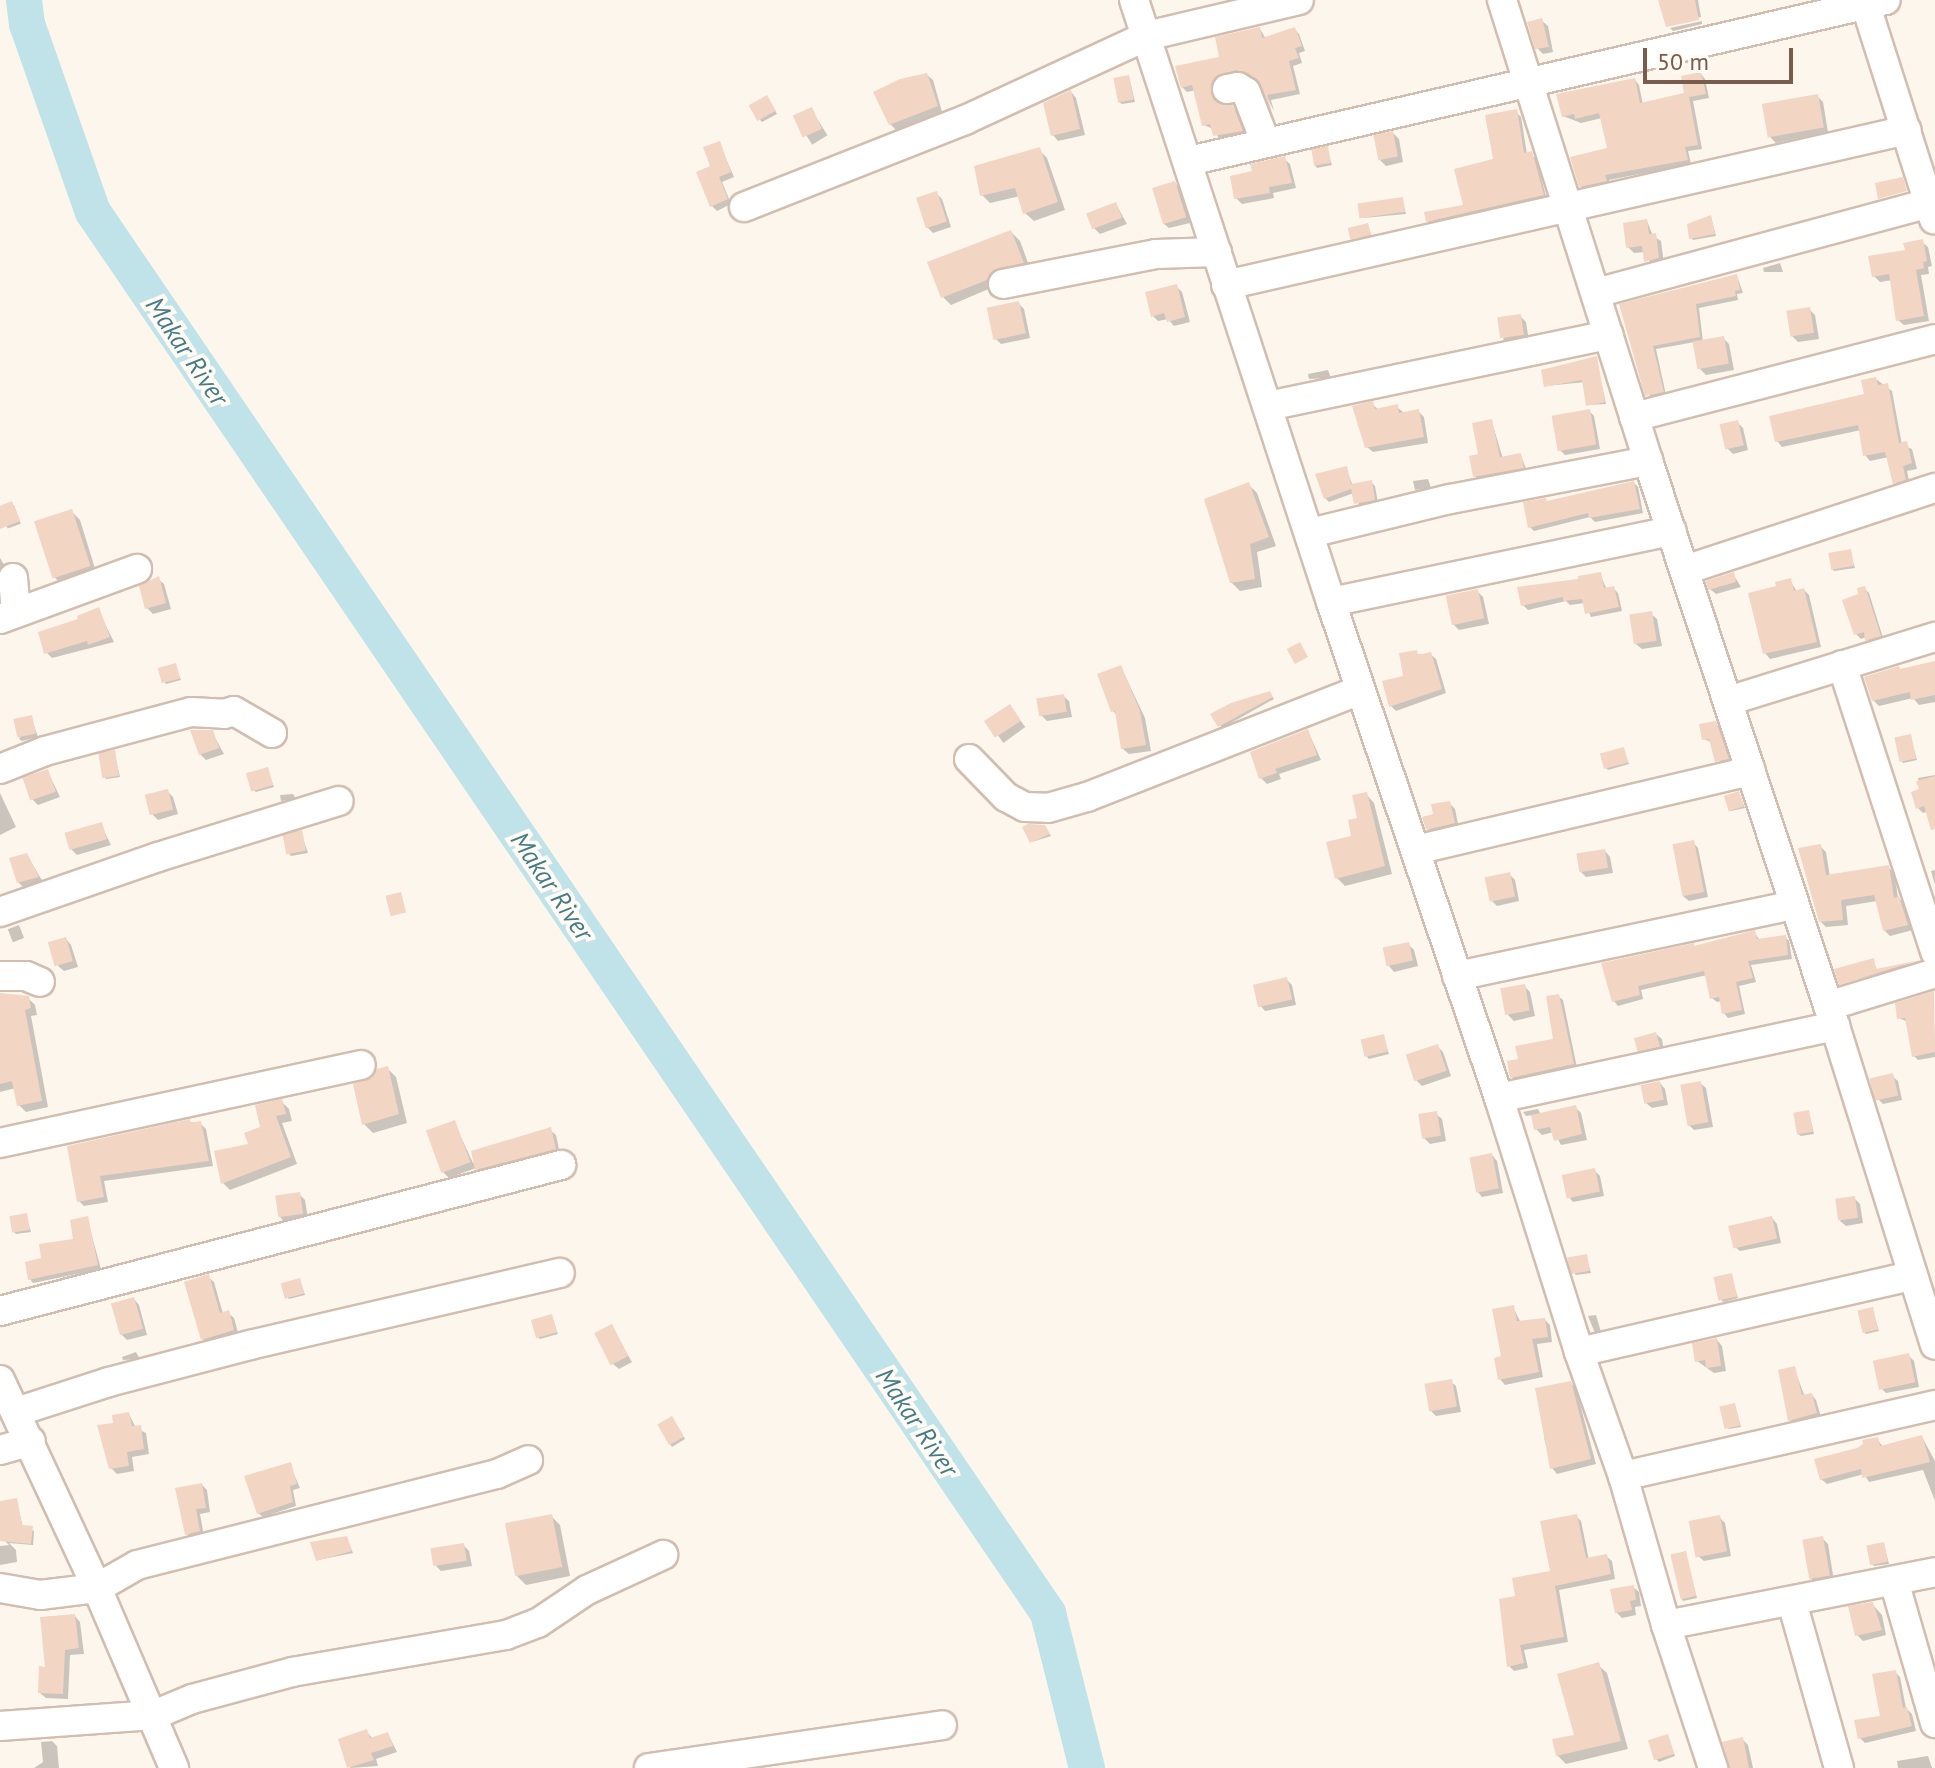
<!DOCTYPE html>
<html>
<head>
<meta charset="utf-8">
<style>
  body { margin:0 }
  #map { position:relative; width:1935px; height:1768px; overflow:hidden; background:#fdf6ec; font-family:"PT Sans",sans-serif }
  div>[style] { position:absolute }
  .shadow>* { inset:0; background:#0003; transform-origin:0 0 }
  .river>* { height:36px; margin:-18px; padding:0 18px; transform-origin:18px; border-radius:18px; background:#bfe3e8 }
  .building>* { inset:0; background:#f3d5c3; transform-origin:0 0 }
  .roads { filter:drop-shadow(2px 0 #d1beb0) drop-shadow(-2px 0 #d1beb0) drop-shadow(0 2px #d1beb0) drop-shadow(0 -2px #d1beb0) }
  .minor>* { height:28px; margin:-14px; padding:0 14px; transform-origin:14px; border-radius:14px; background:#fff }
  span { translate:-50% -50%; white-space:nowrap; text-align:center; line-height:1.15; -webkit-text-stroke:8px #fffaf3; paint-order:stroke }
  .water-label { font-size:26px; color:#437c86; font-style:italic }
  .scale { position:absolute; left:1643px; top:48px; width:150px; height:36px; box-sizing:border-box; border:4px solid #7a5c4d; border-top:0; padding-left:10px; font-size:24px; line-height:28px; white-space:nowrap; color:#7a5c4d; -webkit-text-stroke:6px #fffaf3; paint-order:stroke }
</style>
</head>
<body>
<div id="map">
  <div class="shadow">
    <div style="clip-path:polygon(1660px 0,1698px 0,1701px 17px,1668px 24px)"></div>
    <div style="clip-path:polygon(1542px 21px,1548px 26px,1553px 52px,1543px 54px,1537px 48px)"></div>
    <div style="clip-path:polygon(1702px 21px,1702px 24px,1673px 31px,1670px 28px)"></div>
    <div style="clip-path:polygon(1260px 29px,1266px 39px,1294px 29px,1299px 34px,1305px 51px,1299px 53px,1302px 63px,1293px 66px,1300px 94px,1271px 100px,1274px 111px,1259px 81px,1242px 74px,1221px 80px,1215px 90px,1217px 104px,1232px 107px,1237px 112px,1246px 136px,1220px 140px,1213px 129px,1204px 125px,1196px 90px,1187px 92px,1182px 87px)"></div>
    <div style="clip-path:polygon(1701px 74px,1705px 79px,1709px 98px,1693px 101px,1702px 149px,1688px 151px,1691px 164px,1609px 180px,1610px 185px,1586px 191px,1581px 186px,1609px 149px,1602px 118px,1581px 123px,1563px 116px,1635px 80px,1639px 85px,1643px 105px,1687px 94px)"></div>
    <div style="clip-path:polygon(927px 75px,933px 80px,942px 112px,896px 130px,890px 124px)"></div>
    <div style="clip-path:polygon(1129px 77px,1135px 102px,1122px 104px,1119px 102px)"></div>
    <div style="clip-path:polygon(1071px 92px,1076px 98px,1085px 135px,1058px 141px,1053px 135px)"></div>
    <div style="clip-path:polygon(1817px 96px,1823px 102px,1828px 132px,1776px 143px,1770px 137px)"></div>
    <div style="clip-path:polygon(769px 100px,777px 114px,762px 122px,760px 120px)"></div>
    <div style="left:811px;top:109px;width:31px;height:18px;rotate:58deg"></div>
    <div style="clip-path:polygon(1516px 112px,1521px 117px,1527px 154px,1536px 158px,1547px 200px,1433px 226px,1428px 221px,1465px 207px,1495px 160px)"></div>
    <div style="clip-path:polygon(1393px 133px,1399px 139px,1403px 162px,1386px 166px,1380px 160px)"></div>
    <div style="clip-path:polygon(719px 143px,734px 177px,722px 182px,731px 204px,717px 211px,712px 206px,713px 167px)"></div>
    <div style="clip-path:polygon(1327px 149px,1332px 165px,1317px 168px,1315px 165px)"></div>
    <div style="clip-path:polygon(1039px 150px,1047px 158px,1065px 210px,1034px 221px,1025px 213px,1020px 196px,990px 203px,982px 195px)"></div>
    <div style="clip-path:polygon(1284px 159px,1290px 164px,1296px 188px,1273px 193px,1274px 198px,1242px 204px,1236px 198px,1254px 173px)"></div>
    <div style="clip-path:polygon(1175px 183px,1180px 189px,1190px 223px,1169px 228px,1163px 223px)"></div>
    <div style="clip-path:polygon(936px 193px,942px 199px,951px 227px,933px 233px,927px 227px)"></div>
    <div style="clip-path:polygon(1402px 199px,1406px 214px,1363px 218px)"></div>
    <div style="clip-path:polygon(1116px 204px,1127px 224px,1100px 234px,1094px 228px)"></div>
    <div style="clip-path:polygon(1711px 217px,1716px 236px,1693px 240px,1691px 238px)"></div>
    <div style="clip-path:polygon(1647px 221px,1653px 236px,1661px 241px,1664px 264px,1652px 267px,1645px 252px,1634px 253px,1628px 247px)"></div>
    <div style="clip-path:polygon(1368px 226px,1372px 237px,1352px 238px)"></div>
    <div style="clip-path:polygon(1011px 232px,1020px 241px,1031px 271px,951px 305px,942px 296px)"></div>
    <div style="clip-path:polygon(1922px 242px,1928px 247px,1932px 266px,1928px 267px,1929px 274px,1921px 275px,1929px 321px,1904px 325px,1898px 320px,1892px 280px,1880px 282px,1874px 276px)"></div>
    <div style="clip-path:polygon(1780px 263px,1783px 272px,1764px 272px,1763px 268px)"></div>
    <div style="clip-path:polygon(1737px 276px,1743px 293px,1737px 294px,1738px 300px,1699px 308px,1703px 342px,1723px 338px,1729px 344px,1734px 370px,1706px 375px,1700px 369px,1695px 342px,1656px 349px,1666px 395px,1651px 399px,1621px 306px)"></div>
    <div style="clip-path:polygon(1176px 286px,1182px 292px,1190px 322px,1174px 326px,1168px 319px,1158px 321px,1153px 316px)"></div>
    <div style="clip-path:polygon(1019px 304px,1024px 309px,1030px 338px,1001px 344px,995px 338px)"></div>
    <div style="clip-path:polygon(1809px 309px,1815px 315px,1819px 339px,1798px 342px,1792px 336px)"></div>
    <div style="clip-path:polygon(1520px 316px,1526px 322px,1529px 341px,1508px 345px,1503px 339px)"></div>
    <div style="clip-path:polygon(1596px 358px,1606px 404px,1588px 405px,1585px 382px,1546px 386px)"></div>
    <div style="clip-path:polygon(1328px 370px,1331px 378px,1309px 379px,1308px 374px)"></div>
    <div style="clip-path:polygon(1876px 379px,1892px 391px,1902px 445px,1912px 449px,1917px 469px,1907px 471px,1910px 485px,1900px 488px,1895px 483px,1889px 457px,1870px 461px,1865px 455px,1861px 430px,1782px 447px,1777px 441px,1866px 395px)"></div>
    <div style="clip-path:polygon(1372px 404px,1379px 410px,1397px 407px,1403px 412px,1419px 412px,1424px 417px,1428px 443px,1373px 452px,1367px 447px)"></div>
    <div style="clip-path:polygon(1589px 411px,1594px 416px,1600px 449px,1565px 455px,1560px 450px)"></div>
    <div style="clip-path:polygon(1492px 422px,1503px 459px,1521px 456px,1527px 471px,1479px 480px,1475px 476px)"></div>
    <div style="clip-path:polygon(1737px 422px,1743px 428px,1748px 450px,1733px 454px,1727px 448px)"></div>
    <div style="clip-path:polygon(1346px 468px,1353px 486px,1371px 482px,1375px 486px,1378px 503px,1360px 507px,1354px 493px,1329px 502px,1325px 498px)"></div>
    <div style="clip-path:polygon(1428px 479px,1431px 488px,1415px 490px,1413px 481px)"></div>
    <div style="clip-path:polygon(1634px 483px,1638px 487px,1643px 513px,1595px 522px,1590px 517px,1534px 531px,1530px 527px)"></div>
    <div style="clip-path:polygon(1249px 485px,1257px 493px,1276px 546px,1257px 552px,1262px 587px,1240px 591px,1231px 582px)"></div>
    <div style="left:14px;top:505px;width:20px;height:14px;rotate:70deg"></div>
    <div style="clip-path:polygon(71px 511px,80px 520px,97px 575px,64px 586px,54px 577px)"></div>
    <div style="clip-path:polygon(1850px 552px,1855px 568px,1834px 571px,1832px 569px)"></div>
    <div style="clip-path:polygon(0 558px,8px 571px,0 586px)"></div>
    <div style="clip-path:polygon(1600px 574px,1607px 590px,1614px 589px,1618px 593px,1622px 611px,1591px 617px,1585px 603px,1570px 605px,1566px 601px,1528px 610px,1523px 605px)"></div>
    <div style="clip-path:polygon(1733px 574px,1741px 587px,1716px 594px,1710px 589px)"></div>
    <div style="clip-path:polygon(158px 579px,164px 584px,171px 609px,153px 614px,147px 608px)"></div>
    <div style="clip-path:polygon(1790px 580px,1797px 592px,1804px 590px,1809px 595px,1821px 647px,1770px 659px,1765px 653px)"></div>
    <div style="clip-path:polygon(1864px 588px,1869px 593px,1884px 641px,1872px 645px,1866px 637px,1861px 639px,1856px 634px)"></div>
    <div style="clip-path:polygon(1477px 591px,1483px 597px,1489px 624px,1459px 630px,1453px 624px)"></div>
    <div style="clip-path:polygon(98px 610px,114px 642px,52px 658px,46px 652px)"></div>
    <div style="clip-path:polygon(1651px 614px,1657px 619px,1662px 646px,1642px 649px,1636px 644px)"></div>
    <div style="clip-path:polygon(1430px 654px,1436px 659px,1446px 693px,1396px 711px,1391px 706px,1405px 677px,1401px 655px)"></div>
    <div style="clip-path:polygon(175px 665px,181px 680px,166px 684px,164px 681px)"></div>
    <div style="clip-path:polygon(1121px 667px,1145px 718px,1151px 751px,1129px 754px,1123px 749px,1117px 715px,1113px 711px)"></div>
    <div style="clip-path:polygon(1935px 668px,1935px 702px,1919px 705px,1913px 698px,1879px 706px,1873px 700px,1901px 670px)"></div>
    <div style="clip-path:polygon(1270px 693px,1274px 699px,1222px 728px,1213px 715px)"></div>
    <div style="clip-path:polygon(1063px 696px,1069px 701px,1072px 717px,1047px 721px,1041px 715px)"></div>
    <div style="left:1010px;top:706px;width:26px;height:27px;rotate:54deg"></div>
    <div style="clip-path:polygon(31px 717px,38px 737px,22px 741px,19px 739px)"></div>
    <div style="clip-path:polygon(1715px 723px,1720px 728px,1732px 763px,1722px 766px,1713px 743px,1704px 739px)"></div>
    <div style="clip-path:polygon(1308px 731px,1321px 760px,1279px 774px,1281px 779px,1267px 784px,1261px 778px)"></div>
    <div style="clip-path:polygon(212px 732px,224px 754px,206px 760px,200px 754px)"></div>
    <div style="clip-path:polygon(1910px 736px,1917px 760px,1903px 763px,1901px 760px)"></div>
    <div style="clip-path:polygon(1623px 749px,1629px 764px,1608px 770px,1606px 768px)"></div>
    <div style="clip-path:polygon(114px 752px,120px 777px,106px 779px,104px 777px)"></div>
    <div style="clip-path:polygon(267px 769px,274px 787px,256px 792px,253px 790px)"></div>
    <div style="clip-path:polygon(48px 772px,60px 797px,38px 805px,32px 799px)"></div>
    <div style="clip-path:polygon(1935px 775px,1935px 809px,1923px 813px,1918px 808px,1921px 791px,1918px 778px)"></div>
    <div style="clip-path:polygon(167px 791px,173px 797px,178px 814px,158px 820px,152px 814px)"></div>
    <div style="clip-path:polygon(0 793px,16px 827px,0 835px)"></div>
    <div style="clip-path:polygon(1739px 793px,1745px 808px,1731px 811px,1728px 809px)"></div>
    <div style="clip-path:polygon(293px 794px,296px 799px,281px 801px,280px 795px)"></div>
    <div style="clip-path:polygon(1366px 794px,1374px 803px,1392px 874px,1345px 886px,1337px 878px)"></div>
    <div style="clip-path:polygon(1449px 803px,1455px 809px,1459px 829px,1434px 835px,1428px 829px,1435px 816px)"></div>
    <div style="clip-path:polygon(101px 825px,111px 845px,77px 855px,71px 849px)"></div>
    <div style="clip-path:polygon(1047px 830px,1051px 836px,1032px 842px)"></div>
    <div style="clip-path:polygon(301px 833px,308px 853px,291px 856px,289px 854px)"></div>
    <div style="clip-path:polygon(1693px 842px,1698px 848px,1708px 897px,1689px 901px,1683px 896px)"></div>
    <div style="clip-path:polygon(1820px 846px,1826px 852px,1830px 877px,1888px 867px,1894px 873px,1898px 897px,1904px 904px,1913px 930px,1890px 936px,1884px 930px,1877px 901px,1846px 906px,1848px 925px,1826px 927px,1820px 921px)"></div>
    <div style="clip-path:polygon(1605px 851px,1610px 857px,1613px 873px,1586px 877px,1580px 871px)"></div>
    <div style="clip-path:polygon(27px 855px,43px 882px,24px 888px,18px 882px)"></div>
    <div style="clip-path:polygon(1935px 870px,1935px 885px,1931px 871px)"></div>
    <div style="clip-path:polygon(1509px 874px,1515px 880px,1519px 901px,1497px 906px,1491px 900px)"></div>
    <div style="left:19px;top:925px;width:14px;height:12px;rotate:69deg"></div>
    <div style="clip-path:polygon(1755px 933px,1760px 941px,1785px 937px,1789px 941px,1792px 959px,1751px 965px,1756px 982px,1739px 986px,1745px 1014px,1728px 1018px,1724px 1013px,1722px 1001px,1717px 1002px,1712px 998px,1707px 975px,1641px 990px,1643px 999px,1618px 1006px,1614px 1001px,1695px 948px)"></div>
    <div style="clip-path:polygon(66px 939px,71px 945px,78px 967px,64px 971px,58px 966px)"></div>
    <div style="clip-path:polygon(1408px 944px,1414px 950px,1418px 966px,1394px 972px,1389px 966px)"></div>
    <div style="clip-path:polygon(1873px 960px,1877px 970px,1920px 962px,1841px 984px)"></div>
    <div style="clip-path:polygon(1286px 979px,1292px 985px,1296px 1005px,1265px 1011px,1260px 1005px)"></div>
    <div style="clip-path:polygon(1524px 986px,1530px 992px,1535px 1016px,1514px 1021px,1508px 1015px)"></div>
    <div style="clip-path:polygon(0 994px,28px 998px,35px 1005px,37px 1015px,31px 1016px,48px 1107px,26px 1112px,19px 1105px,16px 1088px,0 1092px)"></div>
    <div style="clip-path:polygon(1933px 994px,1935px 1057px,1918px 1060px,1914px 1056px,1908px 1022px,1899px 1018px)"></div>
    <div style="clip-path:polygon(1558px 996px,1563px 1000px,1577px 1068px,1517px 1082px,1512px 1077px,1555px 1041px)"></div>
    <div style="clip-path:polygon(1656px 1034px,1662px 1039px,1664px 1052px,1644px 1056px,1638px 1050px)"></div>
    <div style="clip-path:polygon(1383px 1036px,1389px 1054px,1369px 1059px,1367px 1057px)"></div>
    <div style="clip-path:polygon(1438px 1047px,1443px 1052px,1451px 1076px,1422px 1086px,1416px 1080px)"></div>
    <div style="clip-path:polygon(387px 1068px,396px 1077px,407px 1123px,373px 1133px,364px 1124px,373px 1080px)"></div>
    <div style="clip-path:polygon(1892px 1076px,1898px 1081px,1902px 1100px,1883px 1104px,1878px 1099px)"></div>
    <div style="clip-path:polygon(1660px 1083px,1665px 1089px,1668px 1105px,1652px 1108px,1646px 1103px)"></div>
    <div style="clip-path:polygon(1700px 1083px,1706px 1088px,1713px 1127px,1694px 1130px,1688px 1124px)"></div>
    <div style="clip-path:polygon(282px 1102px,289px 1109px,292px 1121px,282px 1123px,297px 1164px,230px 1190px,223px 1183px)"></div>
    <div style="clip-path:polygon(1575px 1107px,1581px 1113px,1587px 1140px,1561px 1145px,1554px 1132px,1542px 1135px,1536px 1129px,1533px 1115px,1526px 1116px,1523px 1112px,1538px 1109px,1541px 1115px)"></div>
    <div style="clip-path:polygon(1809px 1113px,1814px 1134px,1801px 1136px,1798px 1134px)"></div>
    <div style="clip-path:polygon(1436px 1114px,1442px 1119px,1446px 1141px,1430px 1144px,1424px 1138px)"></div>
    <div style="clip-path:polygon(189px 1122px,200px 1123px,206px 1129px,213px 1166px,104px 1181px,108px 1202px,84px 1206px,79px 1201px,70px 1147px)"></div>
    <div style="clip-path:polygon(454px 1122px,473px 1163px,550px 1130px,556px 1135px,560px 1154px,483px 1174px,476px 1168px,449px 1178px,443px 1172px)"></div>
    <div style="clip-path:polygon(1492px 1155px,1497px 1161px,1503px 1193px,1482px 1197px,1477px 1191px)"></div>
    <div style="clip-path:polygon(1594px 1170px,1600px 1176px,1604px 1196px,1573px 1202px,1568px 1196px)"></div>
    <div style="clip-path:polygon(299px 1194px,305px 1200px,308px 1219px,286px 1223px,280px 1217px)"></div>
    <div style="clip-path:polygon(1854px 1198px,1860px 1204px,1863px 1223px,1846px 1226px,1840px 1221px)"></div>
    <div style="clip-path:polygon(26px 1215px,31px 1232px,16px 1234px,14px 1232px)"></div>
    <div style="clip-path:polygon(87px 1218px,101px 1269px,33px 1283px,30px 1279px,43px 1260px,76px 1240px)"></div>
    <div style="clip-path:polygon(1772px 1218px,1777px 1224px,1781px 1243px,1740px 1251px,1734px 1246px)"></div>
    <div style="clip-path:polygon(1586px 1256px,1591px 1273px,1576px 1275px,1574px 1273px)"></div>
    <div style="clip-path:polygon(1731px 1276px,1738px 1298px,1724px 1302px,1721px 1300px)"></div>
    <div style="clip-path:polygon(208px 1277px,214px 1282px,223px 1314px,228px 1313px,234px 1318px,239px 1336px,209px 1345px,203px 1339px)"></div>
    <div style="clip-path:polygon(300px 1280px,305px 1295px,289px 1299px,287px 1297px)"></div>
    <div style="clip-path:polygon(134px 1299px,139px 1305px,147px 1335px,127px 1340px,121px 1334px)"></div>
    <div style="clip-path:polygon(1513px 1307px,1521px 1323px,1545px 1320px,1550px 1325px,1552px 1342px,1537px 1344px,1543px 1377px,1505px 1385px,1500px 1379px)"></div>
    <div style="clip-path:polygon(1872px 1309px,1879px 1331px,1866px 1334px,1864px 1332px)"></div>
    <div style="clip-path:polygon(1596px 1315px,1601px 1332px,1595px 1333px,1588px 1316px)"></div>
    <div style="clip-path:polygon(551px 1316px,558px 1334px,540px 1339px,537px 1337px)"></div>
    <div style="clip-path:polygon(611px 1326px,632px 1362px,619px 1369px,613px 1364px)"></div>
    <div style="clip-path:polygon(1717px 1340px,1722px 1346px,1726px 1371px,1714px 1373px,1697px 1361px)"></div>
    <div style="clip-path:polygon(136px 1352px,140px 1359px,123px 1360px,122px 1357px)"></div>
    <div style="clip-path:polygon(1909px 1356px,1914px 1361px,1919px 1387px,1886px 1393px,1880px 1387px)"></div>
    <div style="clip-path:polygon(1794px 1368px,1805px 1397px,1812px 1395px,1816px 1400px,1821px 1417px,1794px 1424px,1790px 1420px)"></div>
    <div style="clip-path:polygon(1451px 1382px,1456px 1386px,1461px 1412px,1436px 1416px,1431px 1411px)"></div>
    <div style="clip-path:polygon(1571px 1383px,1576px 1389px,1596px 1464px,1557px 1474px,1552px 1468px,1544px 1438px)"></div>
    <div style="clip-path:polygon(1735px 1405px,1741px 1427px,1729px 1429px,1727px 1427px)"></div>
    <div style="clip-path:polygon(129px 1414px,136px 1428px,146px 1433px,149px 1454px,132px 1457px,134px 1471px,117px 1474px,111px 1468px,116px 1424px)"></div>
    <div style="clip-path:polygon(676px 1424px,685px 1439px,672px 1447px,670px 1444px)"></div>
    <div style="clip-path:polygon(1922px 1437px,1935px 1461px,1935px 1501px,1923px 1470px,1869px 1482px,1864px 1474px,1827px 1484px,1821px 1479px,1877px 1439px,1883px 1447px)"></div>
    <div style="clip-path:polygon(290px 1465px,300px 1488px,293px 1490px,296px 1506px,263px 1517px,258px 1513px)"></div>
    <div style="clip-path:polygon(202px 1485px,207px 1490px,210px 1512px,200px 1514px,204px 1536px,192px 1539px,187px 1534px)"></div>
    <div style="clip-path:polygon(16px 1500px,23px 1527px,34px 1531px,33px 1545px,9px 1543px,16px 1550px,17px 1562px,0 1565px,0 1546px,9px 1545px,4px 1540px,0 1503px)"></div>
    <div style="clip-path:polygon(551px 1516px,560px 1525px,570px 1576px,526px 1585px,517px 1576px)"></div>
    <div style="clip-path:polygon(1576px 1516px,1581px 1521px,1589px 1560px,1606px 1556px,1612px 1561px,1615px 1579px,1559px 1590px,1568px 1642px,1524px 1650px,1528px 1668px,1514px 1671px,1509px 1666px,1517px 1598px,1553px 1573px)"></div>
    <div style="clip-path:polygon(1719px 1517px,1725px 1523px,1731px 1556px,1704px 1561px,1698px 1556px)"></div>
    <div style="clip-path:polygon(347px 1538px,353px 1553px,318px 1560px)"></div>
    <div style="clip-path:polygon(1822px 1538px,1828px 1544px,1834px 1581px,1817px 1584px,1811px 1579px)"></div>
    <div style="clip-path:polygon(1884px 1545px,1889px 1564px,1874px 1566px,1872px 1564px)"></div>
    <div style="clip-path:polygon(464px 1546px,469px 1551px,472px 1566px,441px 1571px,436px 1566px)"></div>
    <div style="clip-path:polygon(1685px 1553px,1697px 1598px,1683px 1601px,1681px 1598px)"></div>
    <div style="clip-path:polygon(1633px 1587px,1639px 1592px,1641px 1606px,1635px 1607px,1636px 1615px,1622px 1618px,1616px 1612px)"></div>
    <div style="clip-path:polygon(1872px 1604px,1882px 1615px,1886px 1635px,1863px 1641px,1857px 1635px)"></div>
    <div style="clip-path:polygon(75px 1616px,80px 1622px,84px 1654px,70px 1655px,68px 1699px,46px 1698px,40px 1693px,47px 1669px)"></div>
    <div style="clip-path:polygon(1598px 1665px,1607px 1673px,1628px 1749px,1566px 1764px,1557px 1755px,1576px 1737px)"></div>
    <div style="clip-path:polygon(1895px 1672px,1900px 1677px,1906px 1708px,1912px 1714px,1916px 1731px,1865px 1743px,1860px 1738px,1883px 1717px)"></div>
    <div style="clip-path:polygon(367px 1732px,373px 1739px,388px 1734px,397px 1752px,376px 1759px,378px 1766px,350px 1768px)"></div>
    <div style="clip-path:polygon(1669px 1739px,1675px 1756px,1659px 1762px,1656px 1759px)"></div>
    <div style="clip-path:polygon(1743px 1740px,1748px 1745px,1753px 1768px,1729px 1768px,1725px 1743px)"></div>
    <div style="clip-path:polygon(52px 1741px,57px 1746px,59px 1768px,34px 1768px,43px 1762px,41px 1742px)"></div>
    <div style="clip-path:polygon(1928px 1756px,1932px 1768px,1898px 1768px,1897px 1761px)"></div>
  </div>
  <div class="river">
    <div style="left:24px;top:0;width:24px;rotate:83deg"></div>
    <div style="left:27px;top:24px;width:199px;rotate:70.7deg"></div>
    <div style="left:93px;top:212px;width:1696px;rotate:55.72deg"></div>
    <div style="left:1048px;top:1613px;width:160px;rotate:75.9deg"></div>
  </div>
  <div class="building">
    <div style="clip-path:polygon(1658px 0,1695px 0,1699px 20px,1666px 27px)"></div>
    <div style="clip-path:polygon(1542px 18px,1549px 47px,1535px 49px,1527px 22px)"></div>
    <div style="clip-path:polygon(1260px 27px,1262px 38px,1295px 27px,1302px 46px,1295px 48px,1299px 58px,1289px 61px,1296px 90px,1267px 95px,1272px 112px,1255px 78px,1236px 70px,1217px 76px,1211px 84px,1214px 99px,1222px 105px,1233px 105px,1243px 131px,1213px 136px,1210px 124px,1202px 126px,1192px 85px,1181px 88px,1175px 66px,1219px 57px,1215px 37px)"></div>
    <div style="clip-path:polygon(1701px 72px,1706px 94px,1689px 97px,1698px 145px,1685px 147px,1688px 160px,1605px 175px,1607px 181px,1579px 187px,1570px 157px,1607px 148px,1599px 113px,1575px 119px,1574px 114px,1562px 117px,1556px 94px,1635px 78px,1640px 103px,1684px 93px,1681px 76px)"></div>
    <div style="clip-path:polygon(927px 73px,938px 106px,889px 125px,873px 92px,900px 79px)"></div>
    <div style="left:1129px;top:75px;width:25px;height:16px;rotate:79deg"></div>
    <div style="clip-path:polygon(1071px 90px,1080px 129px,1051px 136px,1043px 103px)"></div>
    <div style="left:1818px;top:94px;width:34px;height:57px;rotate:80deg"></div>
    <div style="left:767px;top:95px;width:18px;height:21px;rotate:61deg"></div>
    <div style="left:812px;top:107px;width:24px;height:21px;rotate:66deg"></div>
    <div style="clip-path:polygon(1517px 109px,1524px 153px,1532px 151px,1544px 195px,1426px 222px,1424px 212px,1463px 205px,1454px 169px,1493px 159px,1485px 115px)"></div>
    <div style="left:1393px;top:131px;width:26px;height:20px;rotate:79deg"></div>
    <div style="clip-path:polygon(720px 141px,731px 172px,719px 177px,728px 199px,710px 207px,696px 172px,710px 166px,703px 147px)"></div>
    <div style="left:1328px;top:146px;width:17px;height:17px;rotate:80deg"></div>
    <div style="clip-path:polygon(1040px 147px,1058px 202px,1023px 214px,1015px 188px,980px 196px,974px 166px)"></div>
    <div style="clip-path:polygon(1285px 156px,1292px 183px,1269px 187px,1270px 193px,1234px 199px,1230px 176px,1252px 171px,1250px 164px)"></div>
    <div style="clip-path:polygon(1903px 177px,1907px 191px,1878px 199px,1875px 183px)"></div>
    <div style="left:1175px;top:181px;width:38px;height:24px;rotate:73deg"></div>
    <div style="left:937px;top:191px;width:32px;height:22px;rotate:72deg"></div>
    <div style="left:1403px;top:197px;width:15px;height:46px;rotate:82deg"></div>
    <div style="left:1116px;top:202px;width:17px;height:32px;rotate:69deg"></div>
    <div style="clip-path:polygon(1711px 215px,1715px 234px,1689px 239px,1687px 224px)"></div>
    <div style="clip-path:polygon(1647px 219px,1649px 234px,1656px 233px,1659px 258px,1644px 262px,1642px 246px,1626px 248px,1623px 223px)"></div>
    <div style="left:1368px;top:223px;width:12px;height:21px;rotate:76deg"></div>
    <div style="clip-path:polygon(1011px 230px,1024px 263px,999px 268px,987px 280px,941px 298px,927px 262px)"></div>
    <div style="clip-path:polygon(1923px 239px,1927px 261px,1923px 262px,1924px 268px,1916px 270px,1924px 316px,1896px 321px,1889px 274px,1872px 277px,1868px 256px,1905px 250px,1903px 243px)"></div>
    <div style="clip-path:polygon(1737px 274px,1740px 290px,1735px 291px,1736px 296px,1696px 304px,1700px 337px,1653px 346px,1664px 392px,1645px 396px,1619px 304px)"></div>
    <div style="clip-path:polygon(1177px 284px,1185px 317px,1167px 322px,1164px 313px,1151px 317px,1145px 292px)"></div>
    <div style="left:1019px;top:301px;width:33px;height:33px;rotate:78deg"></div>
    <div style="left:1810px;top:307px;width:26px;height:24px;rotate:81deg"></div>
    <div style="left:1521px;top:314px;width:21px;height:24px;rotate:82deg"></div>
    <div style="left:1724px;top:336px;width:28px;height:32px;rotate:80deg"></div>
    <div style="clip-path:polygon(1597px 356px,1605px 402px,1586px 406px,1582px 380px,1544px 387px,1541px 370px)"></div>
    <div style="clip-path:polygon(1876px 377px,1878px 385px,1888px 383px,1899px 443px,1907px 441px,1912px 463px,1903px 466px,1906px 480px,1893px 484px,1885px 452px,1863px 456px,1858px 425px,1775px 442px,1769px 416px,1864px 394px,1861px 380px)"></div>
    <div style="clip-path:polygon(1373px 401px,1375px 409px,1398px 404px,1399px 413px,1419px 409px,1424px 437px,1365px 448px,1352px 406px)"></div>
    <div style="left:1590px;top:409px;width:36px;height:39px;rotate:80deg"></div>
    <div style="clip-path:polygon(1492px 419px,1500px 457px,1521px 453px,1524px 468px,1473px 477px,1469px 456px,1478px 454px,1472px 423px)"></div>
    <div style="left:1738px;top:420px;width:26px;height:19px;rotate:77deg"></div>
    <div style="clip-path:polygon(1347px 466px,1351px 484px,1372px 480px,1375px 500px,1354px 504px,1351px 489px,1324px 499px,1315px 474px)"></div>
    <div style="clip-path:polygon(1634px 481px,1640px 509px,1589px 518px,1588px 513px,1528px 528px,1523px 502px,1546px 498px,1547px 501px)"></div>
    <div style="clip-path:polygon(1249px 482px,1269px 537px,1250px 544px,1255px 579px,1230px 583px,1204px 499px)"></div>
    <div style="clip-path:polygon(12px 501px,20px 521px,0 529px,0 506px)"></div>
    <div style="left:72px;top:509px;width:60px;height:40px;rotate:72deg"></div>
    <div style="left:1851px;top:549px;width:17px;height:23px;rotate:80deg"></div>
    <div style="clip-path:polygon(1601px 572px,1604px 588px,1614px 586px,1619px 607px,1585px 614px,1582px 599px,1563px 601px,1563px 597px,1521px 606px,1517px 587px,1578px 579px,1578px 576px)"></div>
    <div style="clip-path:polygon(1734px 572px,1736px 582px,1708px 590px,1706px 581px)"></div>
    <div style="clip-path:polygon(159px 576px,166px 603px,145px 609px,139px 586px)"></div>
    <div style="clip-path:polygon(1791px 578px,1794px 591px,1804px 588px,1817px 642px,1763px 654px,1748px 593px,1776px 586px,1775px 582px)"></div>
    <div style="clip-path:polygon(1865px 586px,1881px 636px,1865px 641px,1864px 632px,1854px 635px,1842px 600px,1858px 594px,1857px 588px)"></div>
    <div style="left:1478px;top:589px;width:30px;height:33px;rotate:78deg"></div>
    <div style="clip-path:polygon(99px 607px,110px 637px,88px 645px,87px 641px,44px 654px,38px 632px,78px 619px,77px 616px)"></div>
    <div style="left:1652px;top:611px;width:30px;height:23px;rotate:81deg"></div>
    <div style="left:1300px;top:642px;width:17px;height:15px;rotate:62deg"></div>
    <div style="clip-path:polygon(1417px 650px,1418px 655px,1431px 652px,1442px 689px,1389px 707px,1382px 681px,1403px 676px,1399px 653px)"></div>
    <div style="clip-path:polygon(1935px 661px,1935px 695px,1911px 700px,1910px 692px,1872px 701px,1864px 677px,1899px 666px,1900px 669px)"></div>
    <div style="left:176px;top:663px;width:16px;height:19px;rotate:75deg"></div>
    <div style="clip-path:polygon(1121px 665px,1140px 711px,1146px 745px,1121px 749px,1115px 711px,1111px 712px,1097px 674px)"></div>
    <div style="clip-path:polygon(1270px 691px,1273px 697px,1218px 727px,1210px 714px,1231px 703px)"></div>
    <div style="left:1064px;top:694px;width:18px;height:28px;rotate:81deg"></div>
    <div style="left:1010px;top:704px;width:20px;height:31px;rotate:57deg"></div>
    <div style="left:32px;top:715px;width:19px;height:19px;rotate:78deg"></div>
    <div style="clip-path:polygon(1716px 721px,1729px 759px,1715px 762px,1709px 739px,1702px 740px,1699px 724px)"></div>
    <div style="clip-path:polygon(1308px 729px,1317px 755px,1275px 769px,1277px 773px,1259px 779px,1250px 752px)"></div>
    <div style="clip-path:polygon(190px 730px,213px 730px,219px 748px,199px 755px)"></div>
    <div style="left:1911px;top:734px;width:25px;height:17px;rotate:78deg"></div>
    <div style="left:1624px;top:747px;width:16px;height:25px;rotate:75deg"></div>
    <div style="left:115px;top:750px;width:26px;height:17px;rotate:81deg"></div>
    <div style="left:268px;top:767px;width:19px;height:23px;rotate:74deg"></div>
    <div style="left:48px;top:769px;width:24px;height:27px;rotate:71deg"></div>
    <div style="clip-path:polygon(1935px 776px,1935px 829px,1931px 830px,1924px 806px,1916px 809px,1911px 792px,1919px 789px,1916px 781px)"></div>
    <div style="left:168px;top:789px;width:21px;height:24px;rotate:76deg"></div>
    <div style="left:1739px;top:791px;width:16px;height:16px;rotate:72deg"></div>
    <div style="clip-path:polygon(1367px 792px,1385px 866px,1335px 879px,1326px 842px,1351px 836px,1348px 820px,1357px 818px,1352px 795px)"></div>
    <div style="clip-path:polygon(1450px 801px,1455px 823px,1426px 830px,1422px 817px,1433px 814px,1431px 804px)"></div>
    <div style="left:102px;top:822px;width:18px;height:39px;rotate:74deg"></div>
    <div style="clip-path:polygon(1028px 824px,1045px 825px,1050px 834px,1030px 843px,1022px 827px)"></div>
    <div style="left:302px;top:830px;width:21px;height:20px;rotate:79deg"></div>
    <div style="left:1694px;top:840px;width:53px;height:22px;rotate:79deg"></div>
    <div style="clip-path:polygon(1821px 844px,1826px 875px,1889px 865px,1894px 898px,1899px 896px,1908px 925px,1883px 931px,1874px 895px,1841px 900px,1843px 920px,1819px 922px,1798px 848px)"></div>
    <div style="left:1605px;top:849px;width:19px;height:29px;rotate:81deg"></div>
    <div style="clip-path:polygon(27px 853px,39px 877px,17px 883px,9px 858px)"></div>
    <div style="left:1510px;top:872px;width:25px;height:26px;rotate:78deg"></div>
    <div style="left:401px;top:892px;width:21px;height:16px;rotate:76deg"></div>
    <div style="clip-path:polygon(1755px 930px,1757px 939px,1786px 935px,1788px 955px,1748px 961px,1753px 978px,1736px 982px,1742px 1010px,1722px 1014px,1719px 997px,1710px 999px,1704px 971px,1638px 986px,1640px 995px,1612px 1002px,1601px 963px,1694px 943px,1694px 946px)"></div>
    <div style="left:66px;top:937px;width:25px;height:19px;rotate:74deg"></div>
    <div style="left:1409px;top:942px;width:19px;height:27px;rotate:78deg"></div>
    <div style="clip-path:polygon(1874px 958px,1876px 969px,1920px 960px,1839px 985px,1834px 969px)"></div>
    <div style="left:1287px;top:977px;width:23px;height:35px;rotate:77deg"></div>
    <div style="left:1525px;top:984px;width:27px;height:25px;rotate:80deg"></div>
    <div style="clip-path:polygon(1934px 991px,1935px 1052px,1912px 1057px,1905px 1018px,1897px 1019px,1895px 1003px)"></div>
    <div style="clip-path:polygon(0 993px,29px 996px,31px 1008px,25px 1010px,42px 1101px,17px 1106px,12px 1081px,0 1084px)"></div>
    <div style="clip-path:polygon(1559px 994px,1574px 1064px,1510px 1078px,1507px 1061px,1518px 1059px,1515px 1046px,1553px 1039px,1546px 996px)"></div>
    <div style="left:1656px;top:1032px;width:15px;height:23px;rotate:74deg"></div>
    <div style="left:1384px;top:1034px;width:18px;height:24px;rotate:77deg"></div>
    <div style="left:1438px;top:1044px;width:28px;height:34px;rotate:72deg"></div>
    <div style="clip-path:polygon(388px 1066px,399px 1114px,362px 1125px,353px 1084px,372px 1078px,377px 1069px)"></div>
    <div style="left:1893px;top:1073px;width:23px;height:24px;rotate:77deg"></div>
    <div style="left:1660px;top:1081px;width:19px;height:20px;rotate:78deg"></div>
    <div style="left:1701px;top:1081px;width:42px;height:21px;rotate:80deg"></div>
    <div style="clip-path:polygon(282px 1099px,286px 1114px,276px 1116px,291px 1157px,221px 1184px,214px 1151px,248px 1144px,244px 1133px,260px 1127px,255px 1105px)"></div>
    <div style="clip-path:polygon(1576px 1105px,1582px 1134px,1554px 1141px,1550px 1127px,1534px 1130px,1531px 1115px)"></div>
    <div style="left:1809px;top:1110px;width:22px;height:16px;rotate:80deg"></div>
    <div style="left:1437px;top:1111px;width:25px;height:19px;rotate:81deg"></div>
    <div style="clip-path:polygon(190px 1119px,190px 1123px,201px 1121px,209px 1161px,100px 1176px,104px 1197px,77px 1202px,67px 1146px)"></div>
    <div style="left:455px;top:1120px;width:45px;height:31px;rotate:70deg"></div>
    <div style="clip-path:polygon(551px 1127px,556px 1149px,475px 1170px,471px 1151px)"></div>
    <div style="left:1492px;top:1153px;width:36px;height:23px;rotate:79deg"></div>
    <div style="left:1595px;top:1168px;width:24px;height:34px;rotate:78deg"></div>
    <div style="left:300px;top:1192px;width:22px;height:25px;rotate:82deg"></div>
    <div style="left:1855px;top:1196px;width:22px;height:20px;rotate:82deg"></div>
    <div style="left:27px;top:1213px;width:17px;height:18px;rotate:80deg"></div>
    <div style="clip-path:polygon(88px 1216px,98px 1265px,28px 1280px,25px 1262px,41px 1258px,39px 1244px,73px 1239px,70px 1220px)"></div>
    <div style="left:1772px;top:1216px;width:23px;height:45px;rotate:77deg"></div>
    <div style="left:1587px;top:1254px;width:17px;height:20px;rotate:80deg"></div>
    <div style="left:1732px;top:1273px;width:24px;height:19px;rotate:78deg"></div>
    <div style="clip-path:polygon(209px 1274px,220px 1313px,229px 1310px,234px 1330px,201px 1340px,184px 1282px)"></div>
    <div style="left:300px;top:1278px;width:16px;height:20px;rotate:75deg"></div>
    <div style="left:134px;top:1297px;width:33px;height:24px;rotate:74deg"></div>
    <div style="clip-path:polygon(1514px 1305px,1517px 1321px,1545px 1318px,1548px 1337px,1532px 1339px,1539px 1372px,1498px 1380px,1494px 1358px,1501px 1356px,1492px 1309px)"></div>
    <div style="left:1873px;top:1307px;width:23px;height:16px;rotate:77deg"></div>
    <div style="left:552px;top:1314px;width:19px;height:22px;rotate:74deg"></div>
    <div style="left:612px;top:1324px;width:36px;height:20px;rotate:63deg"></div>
    <div style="clip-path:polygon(1717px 1338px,1721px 1366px,1706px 1368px,1705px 1360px,1695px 1362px,1692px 1343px)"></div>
    <div style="left:1909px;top:1353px;width:30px;height:37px;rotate:78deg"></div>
    <div style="clip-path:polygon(1795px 1366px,1802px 1395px,1812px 1393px,1817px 1413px,1788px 1421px,1778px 1370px)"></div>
    <div style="left:1452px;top:1379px;width:28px;height:28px;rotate:80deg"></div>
    <div style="clip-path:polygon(1571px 1381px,1591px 1459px,1550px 1469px,1535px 1388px)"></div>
    <div style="left:1735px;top:1403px;width:23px;height:16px;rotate:77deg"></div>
    <div style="clip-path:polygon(129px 1412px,132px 1426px,141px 1425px,144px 1449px,127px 1452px,129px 1466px,109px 1469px,97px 1425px,113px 1423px,112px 1415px)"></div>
    <div style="left:672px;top:1416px;width:24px;height:17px;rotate:60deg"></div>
    <div style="clip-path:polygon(1922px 1435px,1930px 1462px,1862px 1478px,1861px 1469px,1820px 1480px,1814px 1459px,1857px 1448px,1863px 1444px,1862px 1440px,1878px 1437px,1880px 1446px)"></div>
    <div style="clip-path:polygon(291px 1462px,297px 1484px,290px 1486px,293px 1502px,257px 1514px,244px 1476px)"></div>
    <div style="clip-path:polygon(202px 1483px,206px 1508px,196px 1509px,200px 1531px,185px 1535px,175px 1488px)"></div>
    <div style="clip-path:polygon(17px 1498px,22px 1525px,33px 1526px,31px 1544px,0 1541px,0 1501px)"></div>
    <div style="left:552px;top:1514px;width:54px;height:48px;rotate:79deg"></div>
    <div style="clip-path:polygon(1577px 1514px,1586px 1558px,1607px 1554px,1611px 1574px,1555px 1586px,1564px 1637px,1520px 1645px,1524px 1663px,1507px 1667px,1499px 1599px,1515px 1596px,1512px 1578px,1550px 1571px,1540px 1521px)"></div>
    <div style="left:1720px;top:1515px;width:37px;height:32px;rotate:79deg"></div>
    <div style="clip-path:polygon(347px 1536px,352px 1551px,316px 1561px,310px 1542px)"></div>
    <div style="left:1823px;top:1536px;width:40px;height:21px;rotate:80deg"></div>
    <div style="left:1884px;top:1542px;width:20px;height:18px;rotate:79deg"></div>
    <div style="left:464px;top:1543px;width:18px;height:34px;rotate:81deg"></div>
    <div style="left:1686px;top:1551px;width:46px;height:16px;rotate:77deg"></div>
    <div style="clip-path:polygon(1634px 1585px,1636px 1600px,1630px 1601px,1632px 1610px,1615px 1613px,1610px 1589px)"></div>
    <div style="clip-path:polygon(1873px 1602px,1882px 1630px,1855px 1636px,1848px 1606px)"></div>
    <div style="clip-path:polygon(75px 1614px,79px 1648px,65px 1650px,63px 1694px,38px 1693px,39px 1666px,45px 1667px,40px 1617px)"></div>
    <div style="clip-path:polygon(1599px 1662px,1621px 1741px,1556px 1756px,1552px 1739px,1574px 1735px,1557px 1674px)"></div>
    <div style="clip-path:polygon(1896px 1670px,1903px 1708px,1907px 1707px,1912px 1726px,1858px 1739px,1854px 1720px,1880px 1716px,1872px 1674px)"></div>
    <div style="clip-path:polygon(367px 1729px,370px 1738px,388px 1732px,393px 1746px,371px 1753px,374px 1760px,347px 1768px,338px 1739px)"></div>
    <div style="left:1668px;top:1734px;width:21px;height:21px;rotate:73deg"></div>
    <div style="clip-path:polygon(1743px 1737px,1749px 1768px,1730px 1768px,1722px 1742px)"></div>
  </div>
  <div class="roads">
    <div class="minor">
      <div style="left:1134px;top:0;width:633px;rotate:71.88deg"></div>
      <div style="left:1331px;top:602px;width:524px;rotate:71.29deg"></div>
      <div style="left:1499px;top:1098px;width:266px;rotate:72.5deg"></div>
      <div style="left:1579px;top:1352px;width:132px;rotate:70.5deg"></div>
      <div style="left:1623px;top:1476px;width:155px;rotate:73.9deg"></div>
      <div style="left:1666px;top:1625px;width:151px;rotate:71.8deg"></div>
      <div style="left:1502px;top:0;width:484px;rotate:72.4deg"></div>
      <div style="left:1648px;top:461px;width:595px;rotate:71.69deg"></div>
      <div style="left:1835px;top:1026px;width:334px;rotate:72.6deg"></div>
      <div style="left:1866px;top:6px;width:224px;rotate:72.3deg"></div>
      <div style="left:1227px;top:89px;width:11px;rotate:-10deg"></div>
      <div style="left:1238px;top:87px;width:9px;rotate:32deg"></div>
      <div style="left:1246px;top:92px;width:53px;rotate:68.8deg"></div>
      <div style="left:1189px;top:161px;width:715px;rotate:-13.01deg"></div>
      <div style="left:744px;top:207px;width:238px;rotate:-21.5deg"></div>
      <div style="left:965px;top:120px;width:200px;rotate:-24.8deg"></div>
      <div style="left:1147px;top:36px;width:156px;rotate:-13.3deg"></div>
      <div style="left:1003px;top:284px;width:156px;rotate:-11.1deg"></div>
      <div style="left:1156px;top:254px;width:61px;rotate:-1.9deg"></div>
      <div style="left:1226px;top:285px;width:698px;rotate:-12.82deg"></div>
      <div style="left:1596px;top:293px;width:345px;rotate:-15.1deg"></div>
      <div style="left:1268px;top:406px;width:348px;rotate:-11.8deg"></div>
      <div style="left:1634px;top:417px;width:311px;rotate:-14.5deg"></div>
      <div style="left:1310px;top:533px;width:144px;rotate:-13.7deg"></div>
      <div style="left:1450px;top:499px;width:202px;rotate:-10.9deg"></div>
      <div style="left:1685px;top:570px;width:263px;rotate:-18.2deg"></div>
      <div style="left:13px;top:578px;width:35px;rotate:85deg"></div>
      <div style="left:1331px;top:602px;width:348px;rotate:-11.8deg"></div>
      <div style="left:0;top:619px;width:146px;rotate:-20.1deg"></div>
      <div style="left:1842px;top:665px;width:302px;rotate:72deg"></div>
      <div style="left:1728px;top:701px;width:217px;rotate:-17.2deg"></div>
      <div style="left:969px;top:759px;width:53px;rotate:45.8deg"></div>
      <div style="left:1006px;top:797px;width:21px;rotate:28deg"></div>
      <div style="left:1025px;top:807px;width:23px;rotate:2deg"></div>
      <div style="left:1048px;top:808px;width:41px;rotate:-15.8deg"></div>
      <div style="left:1087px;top:797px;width:293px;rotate:-21.4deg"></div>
      <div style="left:0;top:769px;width:48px;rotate:-21.8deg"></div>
      <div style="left:45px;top:751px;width:151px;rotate:-15deg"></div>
      <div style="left:191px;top:712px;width:33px;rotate:3deg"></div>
      <div style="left:224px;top:714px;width:10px;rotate:-17deg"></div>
      <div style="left:234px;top:711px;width:44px;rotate:30.1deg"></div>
      <div style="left:1416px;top:850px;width:344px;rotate:-13.3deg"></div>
      <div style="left:0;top:912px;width:167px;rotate:-19.2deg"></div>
      <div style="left:158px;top:857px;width:189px;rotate:-17.2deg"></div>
      <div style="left:0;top:976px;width:26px"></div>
      <div style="left:26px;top:976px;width:15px;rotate:23deg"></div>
      <div style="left:1457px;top:976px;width:343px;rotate:-11.9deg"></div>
      <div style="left:1828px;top:1006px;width:112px;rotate:-17.1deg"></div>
      <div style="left:1499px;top:1098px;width:344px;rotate:-12.1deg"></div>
      <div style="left:0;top:1143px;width:369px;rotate:-12.2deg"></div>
      <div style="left:0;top:1311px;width:580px;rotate:-14.59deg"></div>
      <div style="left:1579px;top:1352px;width:341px;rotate:-12.9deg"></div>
      <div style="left:0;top:1380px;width:230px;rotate:65deg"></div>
      <div style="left:97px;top:1588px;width:196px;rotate:66.8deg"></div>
      <div style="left:16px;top:1412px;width:98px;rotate:-17.9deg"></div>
      <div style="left:109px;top:1382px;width:146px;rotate:-14.7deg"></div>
      <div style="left:250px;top:1345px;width:318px;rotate:-13.1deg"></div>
      <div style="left:0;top:1450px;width:32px;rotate:-16deg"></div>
      <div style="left:1623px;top:1476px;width:320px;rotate:-12.8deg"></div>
      <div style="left:1894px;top:1581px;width:148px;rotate:73.9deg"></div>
      <div style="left:0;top:1588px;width:41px;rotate:9.9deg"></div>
      <div style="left:40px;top:1595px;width:57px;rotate:-7deg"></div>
      <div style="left:97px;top:1588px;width:46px;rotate:-29.9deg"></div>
      <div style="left:137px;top:1565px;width:371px;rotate:-14.2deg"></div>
      <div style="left:497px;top:1474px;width:34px;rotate:-24deg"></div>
      <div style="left:1792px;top:1602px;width:173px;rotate:74.2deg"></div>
      <div style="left:1666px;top:1625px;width:274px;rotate:-11.1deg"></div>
      <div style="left:0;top:1726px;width:154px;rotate:-4.1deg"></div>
      <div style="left:154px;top:1715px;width:41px;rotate:-22.8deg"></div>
      <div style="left:192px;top:1699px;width:104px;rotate:-15.1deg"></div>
      <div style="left:292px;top:1672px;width:217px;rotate:-9.8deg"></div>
      <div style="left:506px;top:1635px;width:34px;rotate:-21deg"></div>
      <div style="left:538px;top:1623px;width:59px;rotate:-34deg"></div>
      <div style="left:587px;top:1590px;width:84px;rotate:-24.7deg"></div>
      <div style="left:649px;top:1768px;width:296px;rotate:-8.3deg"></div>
    </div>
  </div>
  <div class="water-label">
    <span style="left:187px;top:351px;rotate:56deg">Makar River</span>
    <span style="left:552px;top:886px;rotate:56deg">Makar River</span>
    <span style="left:917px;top:1422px;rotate:56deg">Makar River</span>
  </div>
  <div class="scale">50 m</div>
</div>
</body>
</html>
